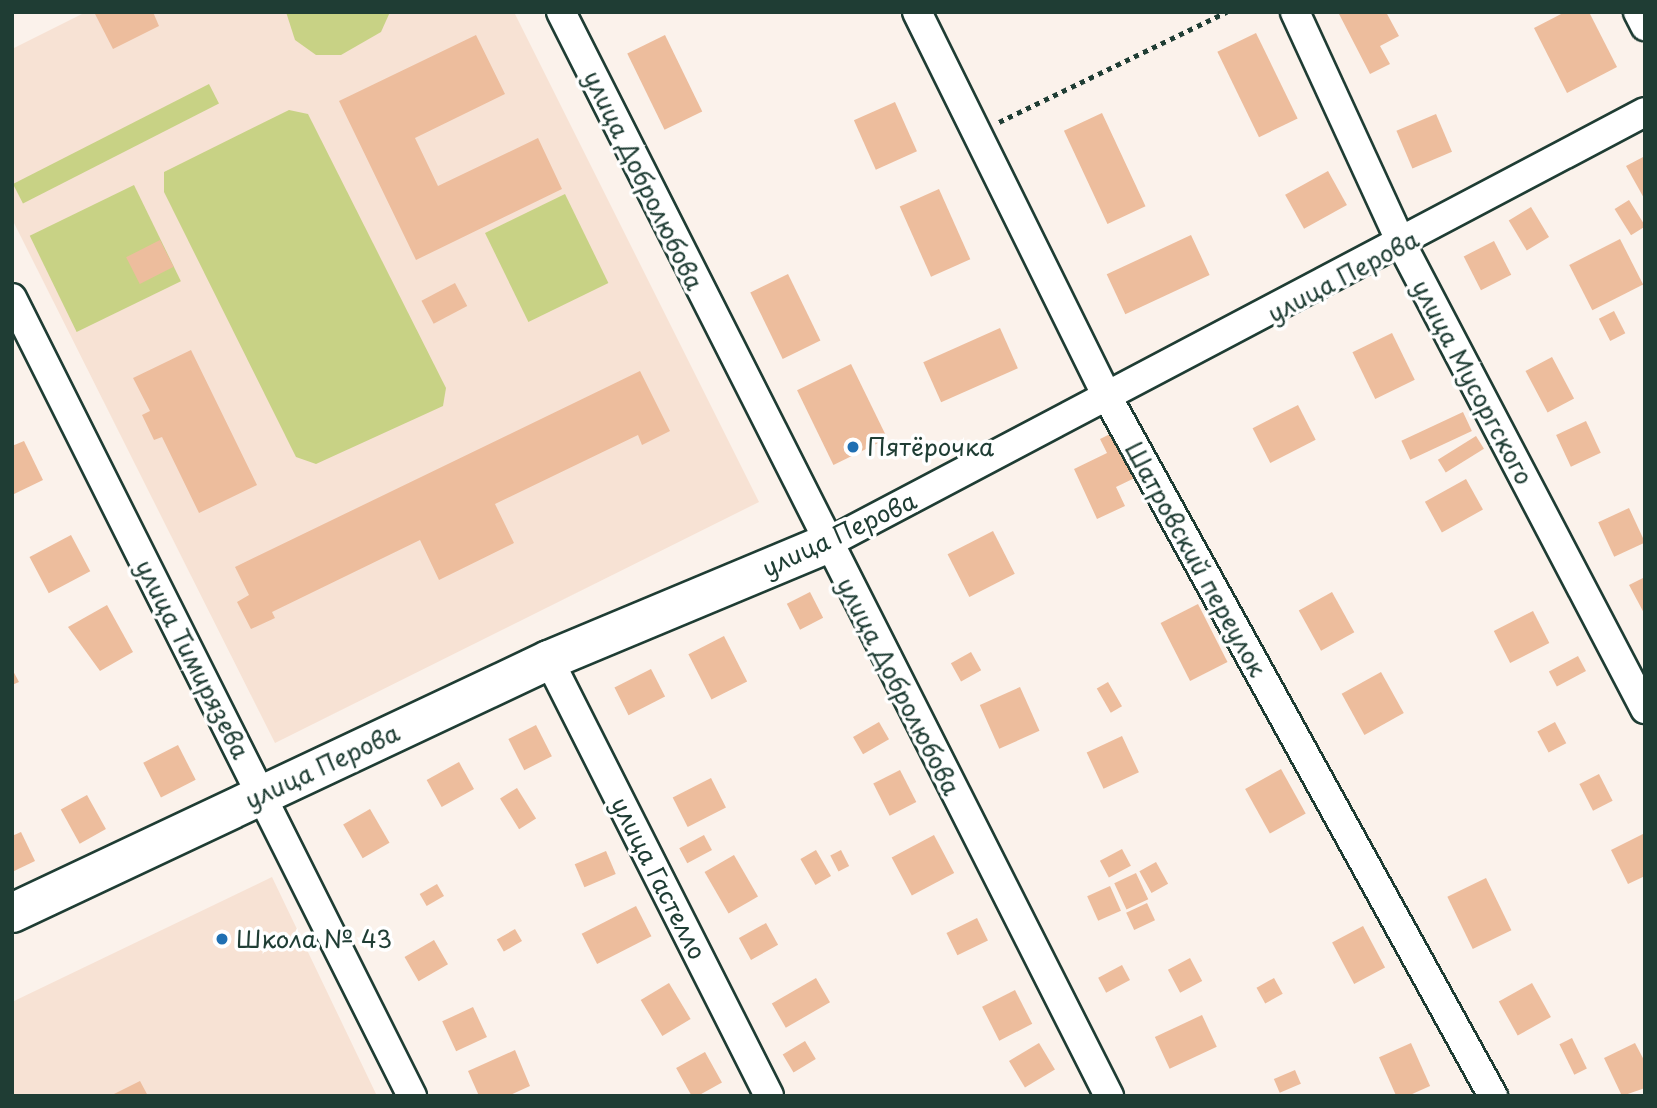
<!DOCTYPE html>
<html>
<head>
<meta charset="utf-8">
<style>
  body { margin:0 }
  #map { position:relative; width:1657px; height:1108px; overflow:hidden; background:#fbf2eb; font-family:"Playpen Sans",sans-serif }
  div>[style] { position:absolute }
  .built>* { inset:0; background:#f7e2d4 }
  .green>* { inset:0; background:#c8d285; transform-origin:0 0 }
  .building>* { inset:0; background:#edbd9d; transform-origin:0 0 }
  .path>* { height:4.5px; margin-top:-2.25px; transform-origin:0; background:repeating-linear-gradient(90deg,#1f3d34 0 5px,transparent 0 10px) }
  .roads { filter:drop-shadow(2px 0 #1f3d34) drop-shadow(-2px 0 #1f3d34) drop-shadow(0 2px #1f3d34) drop-shadow(0 -2px #1f3d34) }
  .street>* { height:28px; margin:-14px; padding:0 14px; transform-origin:14px; border-radius:14px; background:#fff }
  .secondary>* { height:38px; margin:-19px; padding:0 19px; transform-origin:19px; border-radius:19px; background:#fff }
  .dots>* { width:19px; height:19px; translate:-50% -50%; box-sizing:border-box; border:4px solid #fff; border-radius:50% }
  span { translate:-50% -50%; white-space:nowrap; text-align:center; line-height:1.15; -webkit-text-stroke:7px #fff; paint-order:stroke }
  .street-label { font-size:24px; color:#1f3d34 }
  .poi-label { font-size:24px; color:#1f3d34 }
  .left { translate:0 -50%; text-align:left }
  .frame { position:absolute; inset:0; border:14px solid #1f3d34; pointer-events:none }
</style>
</head>
<body>
<div id="map">
  <div class="built">
    <div style="clip-path:polygon(86px 12px,514px 12px,759px 502px,275px 743px,12px 219px,12px 49px)"></div>
    <div style="clip-path:polygon(272px 877px,377px 1096px,12px 1096px,12px 1002px)"></div>
  </div>
  <div class="green">
    <div style="clip-path:polygon(286px 12px,390px 12px,381px 32px,341px 55px,316px 55px,295px 40px)"></div>
    <div style="left:209px;top:84px;width:22px;height:220px;rotate:63deg"></div>
    <div style="clip-path:polygon(289px 110px,308px 114px,446px 388px,443px 406px,316px 464px,296px 457px,164px 192px,164px 172px)"></div>
    <div style="left:134px;top:185px;width:107px;height:116px;rotate:64deg"></div>
    <div style="left:565px;top:194px;width:99px;height:89px;rotate:64deg"></div>
  </div>
  <div class="building">
    <div style="clip-path:polygon(94px 12px,153px 12px,159px 26px,113px 49px)"></div>
    <div style="clip-path:polygon(1338px 12px,1386px 12px,1399px 36px,1380px 46px,1390px 64px,1370px 74px)"></div>
    <div style="clip-path:polygon(1565px 12px,1589px 12px,1617px 67px,1567px 93px,1534px 28px)"></div>
    <div style="left:1256px;top:33px;width:95px;height:43px;rotate:64deg"></div>
    <div style="clip-path:polygon(476px 35px,505px 94px,415px 138px,438px 186px,538px 138px,562px 189px,416px 260px,339px 101px)"></div>
    <div style="left:665px;top:35px;width:85px;height:42px;rotate:64deg"></div>
    <div style="left:895px;top:102px;width:54px;height:45px;rotate:66deg"></div>
    <div style="left:1102px;top:113px;width:103px;height:42px;rotate:65deg"></div>
    <div style="left:1436px;top:114px;width:41px;height:43px;rotate:67deg"></div>
    <div style="clip-path:polygon(1645px 156px,1645px 200px,1626px 166px)"></div>
    <div style="left:1328px;top:171px;width:39px;height:49px;rotate:61deg"></div>
    <div style="left:939px;top:189px;width:77px;height:43px;rotate:66deg"></div>
    <div style="left:1629px;top:200px;width:31px;height:17px;rotate:58deg"></div>
    <div style="left:1531px;top:207px;width:35px;height:26px;rotate:59deg"></div>
    <div style="left:1191px;top:235px;width:44px;height:93px;rotate:65deg"></div>
    <div style="left:1620px;top:239px;width:51px;height:57px;rotate:63deg"></div>
    <div style="left:160px;top:240px;width:30px;height:38px;rotate:63deg"></div>
    <div style="left:1494px;top:241px;width:38px;height:34px;rotate:63deg"></div>
    <div style="left:788px;top:274px;width:74px;height:42px;rotate:64deg"></div>
    <div style="left:455px;top:283px;width:26px;height:38px;rotate:62deg"></div>
    <div style="left:1614px;top:311px;width:25px;height:17px;rotate:63deg"></div>
    <div style="left:1000px;top:328px;width:44px;height:84px;rotate:66deg"></div>
    <div style="left:1392px;top:333px;width:52px;height:44px;rotate:64deg"></div>
    <div style="clip-path:polygon(191px 350px,257px 485px,199px 513px,162px 437px,154px 440px,142px 415px,150px 411px,133px 378px)"></div>
    <div style="left:1552px;top:357px;width:47px;height:30px;rotate:62deg"></div>
    <div style="left:851px;top:364px;width:83px;height:60px;rotate:64deg"></div>
    <div style="clip-path:polygon(640px 371px,670px 431px,642px 445px,638px 435px,495px 504px,514px 543px,439px 580px,420px 540px,272px 612px,275px 618px,251px 629px,237px 602px,249px 595px,235px 567px)"></div>
    <div style="left:1298px;top:405px;width:39px;height:51px;rotate:63deg"></div>
    <div style="left:1463px;top:412px;width:21px;height:68px;rotate:65deg"></div>
    <div style="left:1586px;top:421px;width:35px;height:33px;rotate:65deg"></div>
    <div style="clip-path:polygon(1124px 427px,1145px 473px,1116px 487px,1125px 506px,1097px 519px,1074px 469px,1107px 453px,1100px 439px)"></div>
    <div style="left:1476px;top:436px;width:15px;height:45px;rotate:58deg"></div>
    <div style="clip-path:polygon(24px 441px,43px 480px,12px 495px,12px 446px)"></div>
    <div style="left:1466px;top:479px;width:35px;height:47px;rotate:61deg"></div>
    <div style="left:1629px;top:508px;width:38px;height:34px;rotate:65deg"></div>
    <div style="left:993px;top:531px;width:48px;height:51px;rotate:63deg"></div>
    <div style="left:71px;top:535px;width:41px;height:47px;rotate:62deg"></div>
    <div style="clip-path:polygon(1645px 577px,1645px 615px,1629px 585px)"></div>
    <div style="left:810px;top:592px;width:29px;height:26px;rotate:63deg"></div>
    <div style="left:1332px;top:592px;width:46px;height:38px;rotate:61deg"></div>
    <div style="left:1198px;top:604px;width:65px;height:42px;rotate:63deg"></div>
    <div style="clip-path:polygon(107px 605px,133px 652px,100px 671px,68px 627px)"></div>
    <div style="left:1533px;top:611px;width:36px;height:44px;rotate:63deg"></div>
    <div style="left:724px;top:636px;width:51px;height:40px;rotate:63deg"></div>
    <div style="left:971px;top:652px;width:21px;height:23px;rotate:61deg"></div>
    <div style="left:1578px;top:656px;width:17px;height:33px;rotate:62deg"></div>
    <div style="clip-path:polygon(12px 669px,19px 682px,12px 685px)"></div>
    <div style="left:651px;top:669px;width:31px;height:41px;rotate:63deg"></div>
    <div style="left:1381px;top:672px;width:47px;height:45px;rotate:61deg"></div>
    <div style="left:1108px;top:682px;width:28px;height:13px;rotate:60deg"></div>
    <div style="left:1020px;top:687px;width:48px;height:44px;rotate:66deg"></div>
    <div style="left:879px;top:722px;width:20px;height:30px;rotate:60deg"></div>
    <div style="left:1555px;top:722px;width:24px;height:20px;rotate:62deg"></div>
    <div style="left:536px;top:725px;width:35px;height:31px;rotate:63deg"></div>
    <div style="left:1122px;top:736px;width:40px;height:39px;rotate:65deg"></div>
    <div style="left:178px;top:745px;width:39px;height:39px;rotate:63deg"></div>
    <div style="left:459px;top:762px;width:31px;height:37px;rotate:61deg"></div>
    <div style="left:1281px;top:769px;width:51px;height:41px;rotate:61deg"></div>
    <div style="left:900px;top:770px;width:36px;height:30px;rotate:63deg"></div>
    <div style="left:1599px;top:774px;width:30px;height:22px;rotate:63deg"></div>
    <div style="left:711px;top:778px;width:33px;height:43px;rotate:63deg"></div>
    <div style="left:517px;top:788px;width:36px;height:20px;rotate:58deg"></div>
    <div style="left:87px;top:795px;width:39px;height:30px;rotate:61deg"></div>
    <div style="left:370px;top:809px;width:39px;height:31px;rotate:60deg"></div>
    <div style="clip-path:polygon(21px 832px,35px 861px,12px 872px,12px 836px)"></div>
    <div style="clip-path:polygon(1645px 833px,1645px 876px,1628px 884px,1611px 850px)"></div>
    <div style="left:704px;top:835px;width:17px;height:28px;rotate:62deg"></div>
    <div style="left:934px;top:835px;width:43px;height:48px;rotate:62deg"></div>
    <div style="left:1122px;top:849px;width:19px;height:25px;rotate:62deg"></div>
    <div style="left:816px;top:850px;width:30px;height:18px;rotate:60deg"></div>
    <div style="left:841px;top:850px;width:18px;height:12px;rotate:63deg"></div>
    <div style="left:606px;top:851px;width:25px;height:34px;rotate:67deg"></div>
    <div style="left:734px;top:855px;width:48px;height:34px;rotate:60deg"></div>
    <div style="left:1156px;top:862px;width:25px;height:19px;rotate:61deg"></div>
    <div style="left:1136px;top:873px;width:29px;height:24px;rotate:65deg"></div>
    <div style="left:1486px;top:878px;width:58px;height:43px;rotate:64deg"></div>
    <div style="left:437px;top:884px;width:14px;height:20px;rotate:60deg"></div>
    <div style="left:1110px;top:886px;width:27px;height:25px;rotate:66deg"></div>
    <div style="left:1147px;top:903px;width:19px;height:23px;rotate:65deg"></div>
    <div style="left:636px;top:906px;width:34px;height:61px;rotate:63deg"></div>
    <div style="left:977px;top:918px;width:25px;height:34px;rotate:64deg"></div>
    <div style="left:766px;top:923px;width:25px;height:31px;rotate:61deg"></div>
    <div style="left:1363px;top:926px;width:47px;height:35px;rotate:62deg"></div>
    <div style="left:515px;top:929px;width:14px;height:21px;rotate:60deg"></div>
    <div style="left:434px;top:940px;width:28px;height:34px;rotate:60deg"></div>
    <div style="left:1190px;top:958px;width:26px;height:25px;rotate:62deg"></div>
    <div style="left:1122px;top:965px;width:17px;height:27px;rotate:62deg"></div>
    <div style="left:816px;top:978px;width:28px;height:51px;rotate:60deg"></div>
    <div style="left:1274px;top:978px;width:18px;height:20px;rotate:61deg"></div>
    <div style="left:669px;top:983px;width:42px;height:33px;rotate:59deg"></div>
    <div style="left:1532px;top:983px;width:39px;height:38px;rotate:61deg"></div>
    <div style="left:1015px;top:990px;width:38px;height:37px;rotate:63deg"></div>
    <div style="left:473px;top:1007px;width:33px;height:34px;rotate:65deg"></div>
    <div style="left:1202px;top:1015px;width:35px;height:52px;rotate:65deg"></div>
    <div style="left:1572px;top:1038px;width:34px;height:14px;rotate:64deg"></div>
    <div style="left:805px;top:1041px;width:21px;height:26px;rotate:59deg"></div>
    <div style="left:1039px;top:1043px;width:31px;height:35px;rotate:59deg"></div>
    <div style="left:1411px;top:1043px;width:47px;height:35px;rotate:66deg"></div>
    <div style="clip-path:polygon(1635px 1043px,1645px 1062px,1645px 1088px,1622px 1096px,1604px 1058px)"></div>
    <div style="clip-path:polygon(515px 1050px,530px 1086px,508px 1096px,479px 1096px,468px 1071px)"></div>
    <div style="left:705px;top:1052px;width:35px;height:33px;rotate:61deg"></div>
    <div style="left:1295px;top:1070px;width:15px;height:23px;rotate:67deg"></div>
    <div style="clip-path:polygon(140px 1081px,148px 1096px,110px 1096px)"></div>
  </div>
  <div class="path">
    <div style="left:999px;top:122px;width:253px;rotate:-25.8deg"></div>
  </div>
  <div class="roads">
    <div class="street">
      <div style="left:561px;top:12px;width:1215px;rotate:63.18deg"></div>
      <div style="left:917px;top:12px;width:433px;rotate:63.7deg"></div>
      <div style="left:1109px;top:400px;width:795px;rotate:61.11deg"></div>
      <div style="left:1295px;top:12px;width:256px;rotate:65.3deg"></div>
      <div style="left:1402px;top:245px;width:524px;rotate:62.36deg"></div>
      <div style="left:1638px;top:12px;width:16px;rotate:63deg"></div>
      <div style="left:12px;top:298px;width:893px;rotate:63.38deg"></div>
      <div style="left:826px;top:544px;width:926px;rotate:-27.81deg"></div>
      <div style="left:549px;top:660px;width:488px;rotate:63.2deg"></div>
    </div>
    <div class="secondary">
      <div style="left:12px;top:913px;width:594px;rotate:-25.23deg"></div>
      <div style="left:549px;top:660px;width:300px;rotate:-22.7deg"></div>
    </div>
  </div>
  <div class="dots">
    <div style="left:853px;top:447px;background:#1f6fb2"></div>
    <div style="left:222px;top:939px;background:#1f6fb2"></div>
  </div>
  <div class="street-label">
    <span style="left:644px;top:180px;rotate:64deg">улица Добролюбова</span>
    <span style="left:1343px;top:276px;rotate:-28deg">улица Перова</span>
    <span style="left:1473px;top:382px;rotate:62deg">улица Мусоргского</span>
    <span style="left:839px;top:534px;rotate:-25deg">улица Перова</span>
    <span style="left:1196px;top:559px;rotate:61deg">Шатровский переулок</span>
    <span style="left:193px;top:659px;rotate:63deg">улица Тимирязева</span>
    <span style="left:899px;top:686px;rotate:63deg">улица Добролюбова</span>
    <span style="left:322px;top:766px;rotate:-25deg">улица Перова</span>
    <span style="left:659px;top:878px;rotate:63deg">улица Гастелло</span>
  </div>
  <div class="poi-label">
    <span class="left" style="left:867px;top:447px">Пятёрочка</span>
    <span class="left" style="left:236px;top:939px">Школа № 43</span>
  </div>
  <div class="frame"></div>
</div>
</body>
</html>
